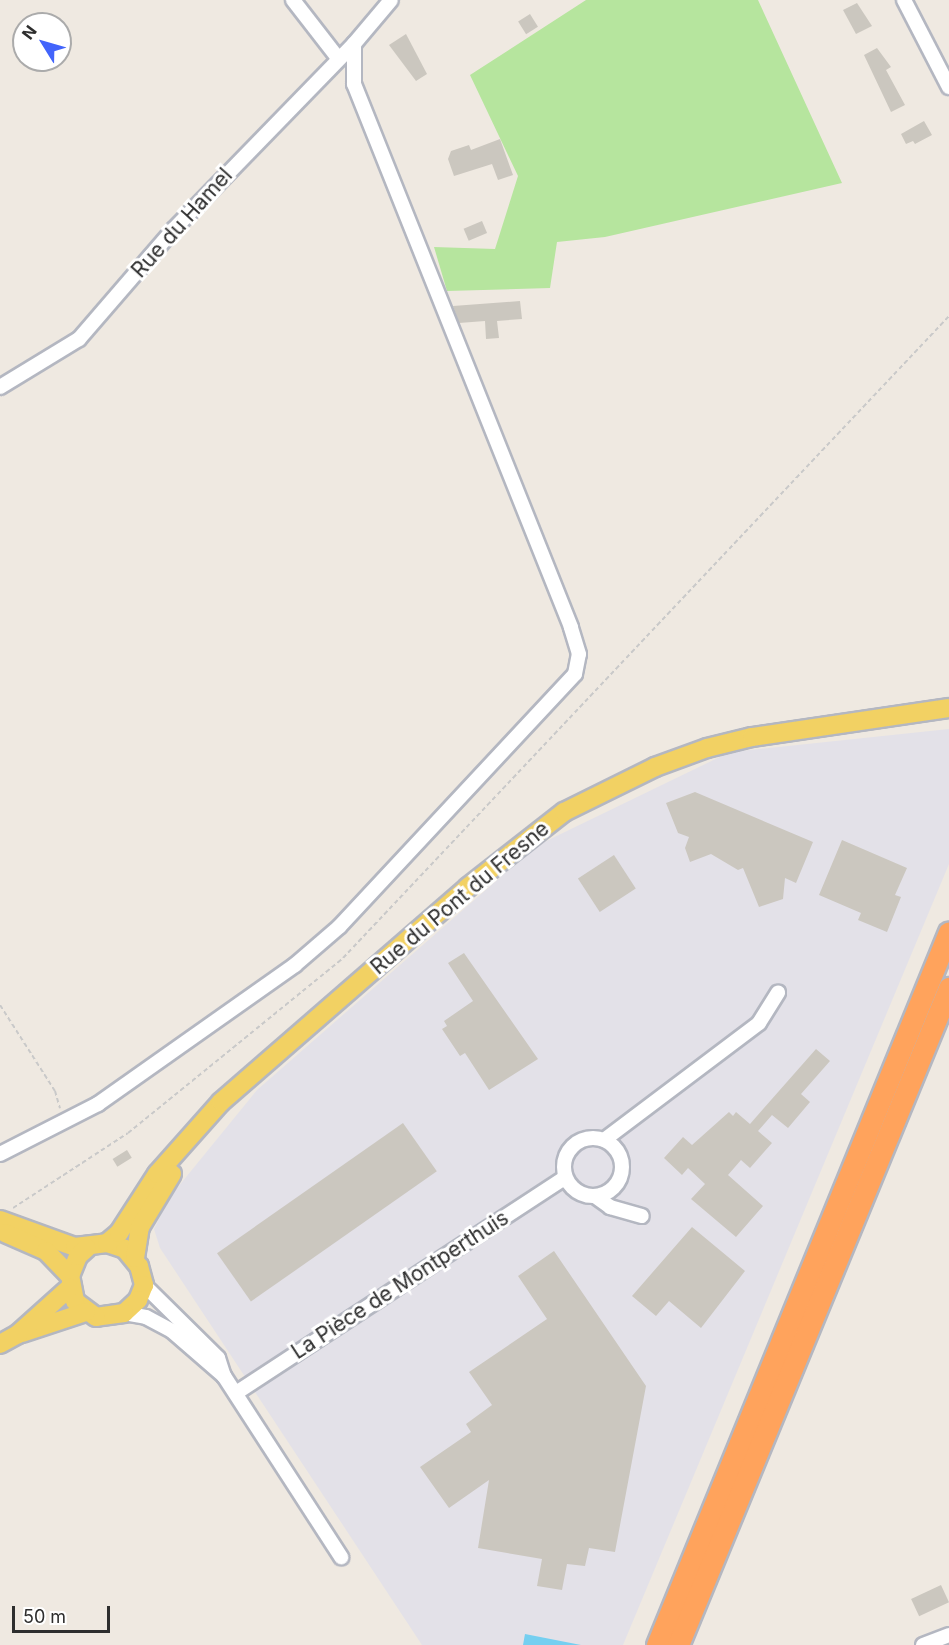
<!DOCTYPE html>
<html>
<head>
<meta charset="utf-8">
<style>
  body { margin:0 }
  #map { position:relative; width:949px; height:1645px; overflow:hidden; background:#efe9e1; font-family:Inter,sans-serif }
  div>[style] { position:absolute }
  .industrial>* { inset:0; background:#e3e1e8 }
  .green>* { inset:0; background:#b6e59e }
  .water>* { inset:0; background:#75cff0 }
  .building>* { inset:0; background:#cbc7bf; transform-origin:0 0 }
  .path>* { height:2px; margin-top:-1px; transform-origin:0; background:repeating-linear-gradient(90deg,#c9c9c9 0 4.5px,transparent 0 7.5px) }
  .roads { filter:drop-shadow(2px 0 #b4b7c1) drop-shadow(-2px 0 #b4b7c1) drop-shadow(0 2px #b4b7c1) drop-shadow(0 -2px #b4b7c1) }
  .minor>* { height:14px; margin:-7px; padding:0 7px; transform-origin:7px; border-radius:7px; background:#fff }
  .minor>.ring { margin:-7px; padding:0; box-sizing:content-box; background:none; border:14px solid #fff; border-radius:50% }
  .major>* { height:18px; margin:-9px; padding:0 9px; transform-origin:9px; border-radius:9px; background:#f2d163 }
  .highway>* { height:21px; margin:-10.5px; padding:0 10.5px; transform-origin:10.5px; border-radius:10.5px; background:#ffa35c }
  span { translate:-50% -50%; white-space:nowrap; text-align:center; line-height:1.15; -webkit-text-stroke:6px #fff; paint-order:stroke }
  .street-label { font-size:21px; color:#2e2e2e }
  .north { position:absolute; left:12px; top:12px; width:60px; height:60px; box-sizing:border-box; background:#fff; border:2px solid #ababab; border-radius:50%; rotate:307deg; font-size:16px; font-weight:700; line-height:24px; text-align:center; color:#2e2e2e }
  .north::after { content:''; display:block; margin:auto; width:21px; height:27px; background:#4264fb; clip-path:polygon(50% 0,100% 100%,50% 72%,0 100%) }
  .scale { position:absolute; left:12px; top:1606px; width:98px; height:27px; box-sizing:border-box; border:3px solid #2e2e2e; border-top:0; padding-left:8px; font-size:18px; line-height:21px; white-space:nowrap; color:#2e2e2e; -webkit-text-stroke:4px #fff; paint-order:stroke }
</style>
</head>
<body>
<div id="map">
  <div class="industrial">
    <div style="clip-path:polygon(949px 729px,949px 864px,623px 1645px,422px 1645px,160px 1248px,154px 1229px,169px 1198px,257px 1090px,536px 846px,730px 752px)"></div>
  </div>
  <div class="green">
    <div style="clip-path:polygon(586px 0,758px 0,842px 183px,605px 237px,557px 242px,550px 288px,447px 291px,434px 247px,495px 249px,518px 176px,470px 75px)"></div>
  </div>
  <div class="water">
    <div style="clip-path:polygon(525px 1634px,581px 1645px,523px 1645px)"></div>
  </div>
  <div class="building">
    <div style="clip-path:polygon(857px 3px,872px 26px,856px 34px,843px 10px)"></div>
    <div style="left:530px;top:14px;width:15px;height:14px;rotate:58deg"></div>
    <div style="clip-path:polygon(406px 34px,427px 74px,416px 81px,389px 45px)"></div>
    <div style="clip-path:polygon(877px 48px,891px 67px,886px 70px,905px 105px,891px 112px,864px 55px)"></div>
    <div style="clip-path:polygon(924px 121px,932px 135px,915px 144px,913px 141px,906px 144px,901px 134px)"></div>
    <div style="clip-path:polygon(500px 139px,513px 175px,498px 180px,492px 164px,454px 176px,448px 159px,451px 151px,469px 145px,471px 150px)"></div>
    <div style="left:482px;top:221px;width:13px;height:20px;rotate:67deg"></div>
    <div style="clip-path:polygon(520px 301px,522px 319px,497px 321px,499px 338px,486px 339px,485px 321px,459px 323px,453px 306px)"></div>
    <div style="clip-path:polygon(695px 792px,813px 842px,796px 883px,785px 878px,783px 899px,759px 907px,743px 868px,738px 870px,711px 854px,690px 862px,685px 848px,689px 837px,678px 833px,666px 803px)"></div>
    <div style="clip-path:polygon(842px 840px,907px 868px,895px 895px,901px 897px,887px 932px,858px 920px,861px 913px,819px 895px)"></div>
    <div style="left:614px;top:855px;width:40px;height:43px;rotate:57deg"></div>
    <div style="clip-path:polygon(464px 953px,538px 1059px,489px 1090px,465px 1053px,460px 1056px,442px 1029px,447px 1026px,444px 1021px,473px 1001px,448px 963px)"></div>
    <div style="clip-path:polygon(816px 1049px,830px 1061px,801px 1094px,810px 1102px,788px 1128px,772px 1115px,758px 1131px,772px 1143px,750px 1168px,741px 1160px,728px 1175px,763px 1206px,736px 1237px,691px 1199px,705px 1184px,688px 1168px,682px 1175px,664px 1158px,683px 1137px,692px 1145px,729px 1112px,733px 1116px,736px 1112px,750px 1124px)"></div>
    <div style="left:403px;top:1123px;width:59px;height:227px;rotate:55deg"></div>
    <div style="left:127px;top:1150px;width:9px;height:17px;rotate:58deg"></div>
    <div style="clip-path:polygon(692px 1227px,745px 1271px,701px 1328px,669px 1301px,656px 1316px,632px 1296px)"></div>
    <div style="clip-path:polygon(554px 1251px,646px 1386px,615px 1552px,589px 1548px,585px 1566px,567px 1564px,562px 1590px,537px 1586px,542px 1559px,478px 1548px,489px 1480px,449px 1508px,420px 1467px,471px 1432px,466px 1424px,492px 1405px,469px 1372px,547px 1319px,518px 1276px)"></div>
    <div style="left:941px;top:1585px;width:19px;height:33px;rotate:65deg"></div>
  </div>
  <div class="path">
    <div style="left:0;top:1005px;width:102px;rotate:57.4deg"></div>
    <div style="left:55px;top:1091px;width:18px;rotate:74deg"></div>
    <div style="left:13px;top:1208px;width:137px;rotate:-33.1deg"></div>
    <div style="left:128px;top:1133px;width:277px;rotate:-39.1deg"></div>
    <div style="left:343px;top:958px;width:883px;rotate:-46.65deg"></div>
  </div>
  <div class="roads">
    <div class="minor">
      <div style="left:293px;top:0;width:73px;rotate:52.2deg"></div>
      <div style="left:904px;top:0;width:98px;rotate:62.7deg"></div>
      <div style="left:0;top:387px;width:92px;rotate:-31.3deg"></div>
      <div style="left:79px;top:339px;width:144px;rotate:-49.2deg"></div>
      <div style="left:173px;top:230px;width:260px;rotate:-45.8deg"></div>
      <div style="left:354px;top:44px;width:57px;rotate:-49.9deg"></div>
      <div class="ring" style="left:564px;top:1138px;width:44px;height:44px"></div>
      <div style="left:604px;top:1140px;width:194px;rotate:-37deg"></div>
      <div style="left:759px;top:1023px;width:36px;rotate:-58deg"></div>
      <div style="left:0;top:1154px;width:110px;rotate:-27deg"></div>
      <div style="left:98px;top:1104px;width:241px;rotate:-35.2deg"></div>
      <div style="left:295px;top:965px;width:58px;rotate:-40.8deg"></div>
      <div style="left:339px;top:927px;width:346px;rotate:-47deg"></div>
      <div style="left:575px;top:674px;width:20px;rotate:-79deg"></div>
      <div style="left:579px;top:654px;width:28px;rotate:-107deg"></div>
      <div style="left:571px;top:627px;width:585px;rotate:-111.78deg"></div>
      <div style="left:354px;top:84px;width:40px;rotate:-90deg"></div>
      <div style="left:595px;top:1196px;width:19px;rotate:36deg"></div>
      <div style="left:610px;top:1207px;width:33px;rotate:16deg"></div>
      <div style="left:144px;top:1285px;width:104px;rotate:44.6deg"></div>
      <div style="left:218px;top:1358px;width:19px;rotate:72deg"></div>
      <div style="left:224px;top:1376px;width:216px;rotate:57.1deg"></div>
      <div style="left:124px;top:1313px;width:22px;rotate:10deg"></div>
      <div style="left:146px;top:1317px;width:30px;rotate:28deg"></div>
      <div style="left:172px;top:1331px;width:69px;rotate:40.9deg"></div>
      <div style="left:236px;top:1393px;width:393px;rotate:-33.2deg"></div>
      <div style="left:923px;top:1645px;width:28px;rotate:-21deg"></div>
    </div>
    <div class="major">
      <div style="left:0;top:1220px;width:80px;rotate:19.8deg"></div>
      <div style="left:75px;top:1247px;width:32px;rotate:-7deg"></div>
      <div style="left:107px;top:1243px;width:19px;rotate:18deg"></div>
      <div style="left:125px;top:1249px;width:22px;rotate:51deg"></div>
      <div style="left:139px;top:1266px;width:20px;rotate:75deg"></div>
      <div style="left:144px;top:1285px;width:16px;rotate:112deg"></div>
      <div style="left:138px;top:1300px;width:19px;rotate:137deg"></div>
      <div style="left:124px;top:1313px;width:28px;rotate:172deg"></div>
      <div style="left:96px;top:1317px;width:26px;rotate:-143deg"></div>
      <div style="left:75px;top:1301px;width:25px;rotate:-101deg"></div>
      <div style="left:70px;top:1276px;width:22px;rotate:-68deg"></div>
      <div style="left:78px;top:1256px;width:12px;rotate:-42deg"></div>
      <div style="left:5px;top:1233px;width:45px;rotate:23.7deg"></div>
      <div style="left:46px;top:1251px;width:35px;rotate:46deg"></div>
      <div style="left:107px;top:1243px;width:16px;rotate:-40deg"></div>
      <div style="left:119px;top:1233px;width:70px;rotate:-57.2deg"></div>
      <div style="left:157px;top:1174px;width:96px;rotate:-48.4deg"></div>
      <div style="left:221px;top:1102px;width:327px;rotate:-41deg"></div>
      <div style="left:468px;top:887px;width:122px;rotate:-38deg"></div>
      <div style="left:564px;top:812px;width:102px;rotate:-26.3deg"></div>
      <div style="left:655px;top:767px;width:55px;rotate:-20.1deg"></div>
      <div style="left:707px;top:748px;width:46px;rotate:-13.7deg"></div>
      <div style="left:752px;top:737px;width:199px;rotate:-8.4deg"></div>
      <div style="left:135px;top:1258px;width:31px;rotate:-81deg"></div>
      <div style="left:140px;top:1227px;width:62px;rotate:-58.9deg"></div>
      <div style="left:22px;top:1333px;width:67px;rotate:-18.2deg"></div>
      <div style="left:0;top:1344px;width:21px;rotate:-29deg"></div>
      <div style="left:18px;top:1334px;width:69px;rotate:-42deg"></div>
    </div>
    <div class="highway">
      <div style="left:657px;top:1645px;width:770px;rotate:-67.73deg"></div>
      <div style="left:678px;top:1645px;width:711px;rotate:-67.58deg"></div>
    </div>
  </div>
  <div class="street-label">
    <span style="left:182px;top:223px;rotate:-48deg">Rue du Hamel</span>
    <span style="left:460px;top:898px;rotate:-40deg">Rue du Pont du Fresne</span>
    <span style="left:400px;top:1285px;rotate:-33deg">La Pièce de Montperthuis</span>
  </div>
  <div class="north">N</div>
  <div class="scale">50 m</div>
</div>
</body>
</html>
